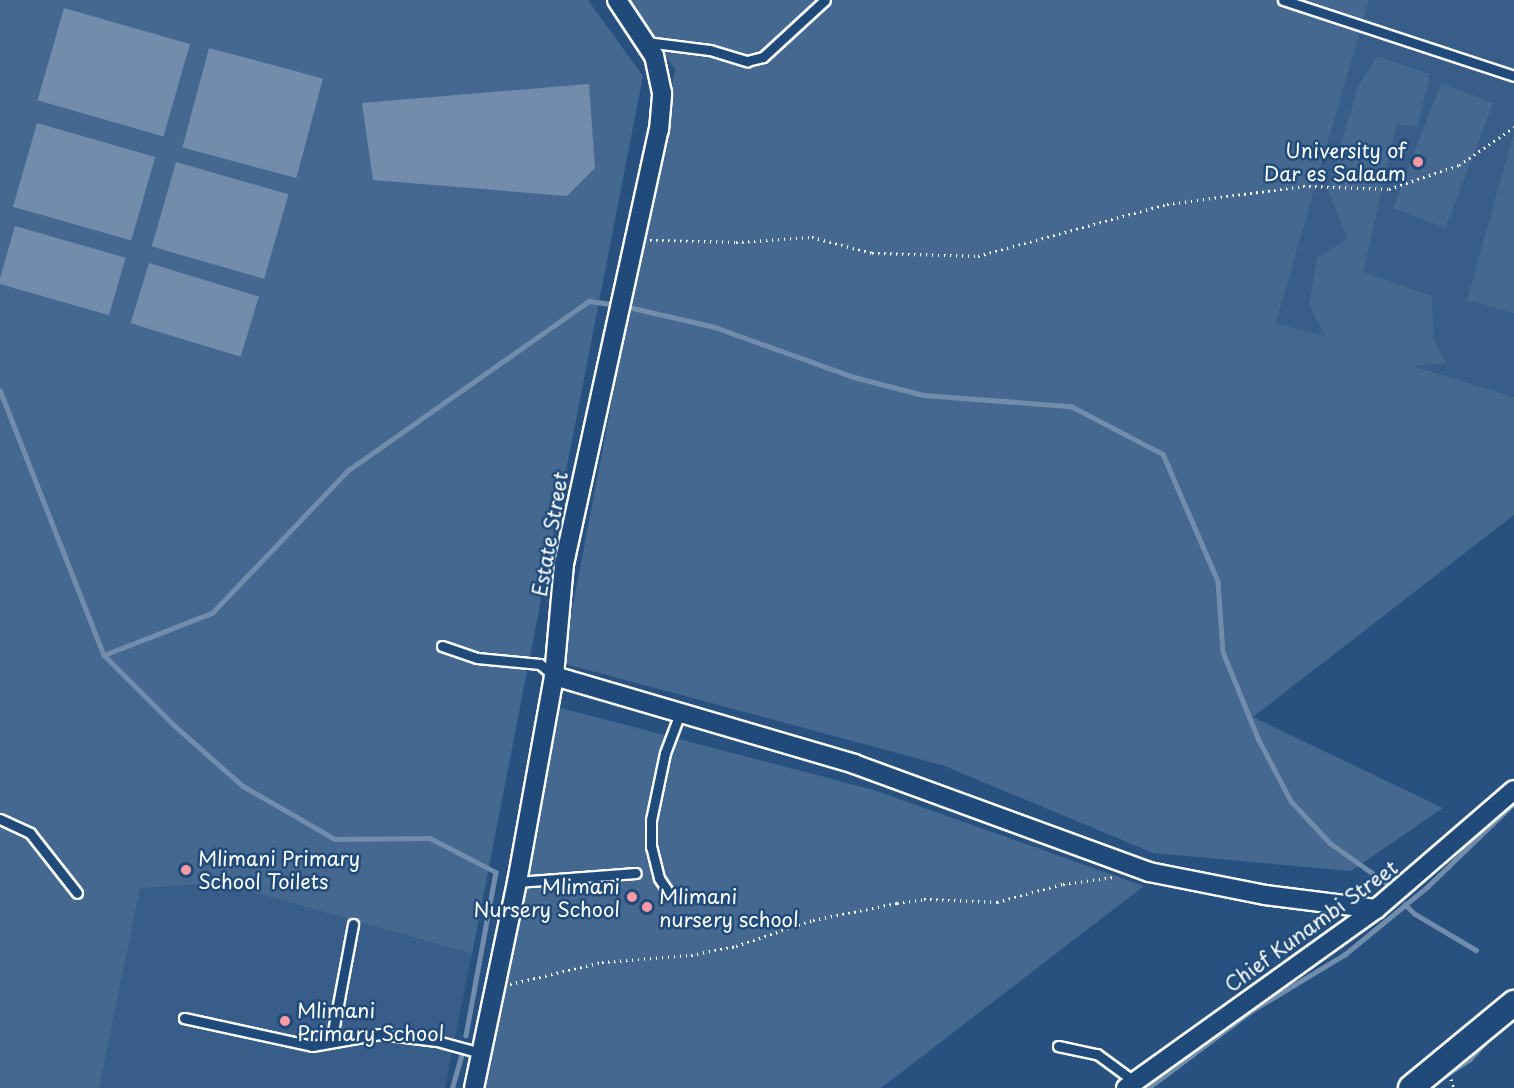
<!DOCTYPE html>
<html>
<head>
<meta charset="utf-8">
<style>
  body { margin:0 }
  #map { position:relative; width:1514px; height:1088px; overflow:hidden; background:#28517f; font-family:"Playpen Sans",sans-serif }
  div>[style] { position:absolute }
  .built>* { inset:0; background:#375d88 }
  .green>* { inset:0; background:#446890; transform-origin:0 0 }
  .water>* { inset:0; background:#718dab; transform-origin:0 0 }
  .stream>* { height:4.5px; margin:-2.25px; padding:0 2.25px; transform-origin:2.25px; border-radius:2.25px; background:#718dab }
  .path>* { height:3px; margin-top:-1.5px; transform-origin:0; background:repeating-linear-gradient(90deg,#fff 0 1.5px,transparent 0 6px) }
  .roads { filter:drop-shadow(2px 0 #fff) drop-shadow(-2px 0 #fff) drop-shadow(0 2px #fff) drop-shadow(0 -2px #fff) }
  .lane>* { height:9px; margin:-4.5px; padding:0 4.5px; transform-origin:4.5px; border-radius:4.5px; background:#1f4a7a }
  .street>* { height:18px; margin:-9px; padding:0 9px; transform-origin:9px; border-radius:9px; background:#1f4a7a }
  .secondary>* { height:24px; margin:-12px; padding:0 12px; transform-origin:12px; border-radius:12px; background:#1f4a7a }
  .dots>* { width:16px; height:16px; translate:-50% -50%; box-sizing:border-box; border:3px solid #1f4a7a; border-radius:50% }
  span { translate:-50% -50%; white-space:nowrap; text-align:center; line-height:1.15; -webkit-text-stroke:5px #1f4a7a; paint-order:stroke }
  .poi-label { font-size:20px; color:#fff }
  .right { translate:-100% -50%; text-align:right }
  .left { translate:0 -50%; text-align:left }
  .street-label { font-size:20px; color:#fff }
</style>
</head>
<body>
<div id="map">
  <div class="built">
    <div style="clip-path:polygon(1369px 0,1514px 0,1514px 397px,1276px 323px)"></div>
    <div style="clip-path:polygon(142px 860px,472px 954px,445px 1088px,99px 1088px)"></div>
  </div>
  <div class="green">
    <div style="clip-path:polygon(0 0,588px 0,643px 76px,472px 954px,221px 883px,140px 888px,99px 1088px,0 1088px)"></div>
    <div style="clip-path:polygon(624px 0,1369px 0,1276px 323px,1325px 336px,1309px 304px,1317px 258px,1347px 239px,1328px 190px,1358px 86px,1377px 56px,1430px 74px,1417px 127px,1397px 124px,1363px 272px,1432px 296px,1434px 340px,1446px 363px,1414px 366px,1514px 397px,1514px 515px,1253px 717px,1443px 808px,1351px 871px,1153px 853px,942px 765px,562px 663px,675px 69px)"></div>
    <div style="left:1441px;top:83px;width:56px;height:134px;rotate:21deg"></div>
    <div style="clip-path:polygon(1513px 136px,1514px 137px,1514px 313px,1467px 300px)"></div>
    <div style="clip-path:polygon(557px 707px,874px 790px,1144px 886px,881px 1088px,484px 1088px)"></div>
  </div>
  <div class="water">
    <div style="left:64px;top:8px;width:131px;height:96px;rotate:16deg"></div>
    <div style="left:209px;top:48px;width:118px;height:103px;rotate:15deg"></div>
    <div style="clip-path:polygon(589px 84px,595px 168px,567px 196px,373px 180px,362px 103px)"></div>
    <div style="left:37px;top:123px;width:123px;height:87px;rotate:16deg"></div>
    <div style="left:176px;top:162px;width:117px;height:88px;rotate:16deg"></div>
    <div style="left:15px;top:226px;width:115px;height:60px;rotate:16deg"></div>
    <div style="left:149px;top:263px;width:115px;height:63px;rotate:17deg"></div>
  </div>
  <div class="stream">
    <div style="left:624px;top:306px;width:93px;rotate:13deg"></div>
    <div style="left:715px;top:327px;width:148px;rotate:19.8deg"></div>
    <div style="left:854px;top:377px;width:71px;rotate:14.6deg"></div>
    <div style="left:923px;top:395px;width:148px;rotate:4.3deg"></div>
    <div style="left:1071px;top:406px;width:104px;rotate:27.6deg"></div>
    <div style="left:1163px;top:454px;width:138px;rotate:66.6deg"></div>
    <div style="left:1218px;top:581px;width:71px;rotate:86deg"></div>
    <div style="left:1223px;top:652px;width:95px;rotate:67.8deg"></div>
    <div style="left:1259px;top:740px;width:69px;rotate:62.3deg"></div>
    <div style="left:1291px;top:801px;width:57px;rotate:47.1deg"></div>
    <div style="left:1330px;top:843px;width:76px;rotate:35.4deg"></div>
    <div style="left:0;top:390px;width:285px;rotate:68.6deg"></div>
    <div style="left:104px;top:655px;width:99px;rotate:45deg"></div>
    <div style="left:174px;top:725px;width:92px;rotate:41.5deg"></div>
    <div style="left:243px;top:786px;width:106px;rotate:29.9deg"></div>
    <div style="left:335px;top:839px;width:95px;rotate:-0.6deg"></div>
    <div style="left:430px;top:838px;width:74px;rotate:27.3deg"></div>
    <div style="left:496px;top:872px;width:166px;rotate:100.4deg"></div>
    <div style="left:104px;top:655px;width:116px;rotate:-21.3deg"></div>
    <div style="left:212px;top:613px;width:196px;rotate:-46.4deg"></div>
    <div style="left:347px;top:471px;width:296px;rotate:-35.1deg"></div>
    <div style="left:589px;top:301px;width:27px;rotate:8deg"></div>
    <div style="left:1405px;top:904px;width:14px;rotate:45deg"></div>
    <div style="left:1415px;top:914px;width:71px;rotate:30.5deg"></div>
    <div style="left:1444px;top:1076px;width:31px;rotate:-33deg"></div>
    <div style="left:1470px;top:1059px;width:30px;rotate:-48deg"></div>
    <div style="left:452px;top:1088px;width:36px;rotate:-74deg"></div>
    <div style="left:1148px;top:1088px;width:129px;rotate:-36.8deg"></div>
    <div style="left:1251px;top:1011px;width:109px;rotate:-31.1deg"></div>
    <div style="left:1344px;top:955px;width:107px;rotate:-39.3deg"></div>
    <div style="left:1427px;top:887px;width:121px;rotate:-44deg"></div>
  </div>
  <div class="path">
    <div style="left:650px;top:240px;width:86px;rotate:1.3deg"></div>
    <div style="left:736px;top:242px;width:76px;rotate:-3.8deg"></div>
    <div style="left:812px;top:237px;width:62px;rotate:14.9deg"></div>
    <div style="left:872px;top:253px;width:106px;rotate:1.6deg"></div>
    <div style="left:978px;top:256px;width:196px;rotate:-15.4deg"></div>
    <div style="left:1167px;top:204px;width:137px;rotate:-7.5deg"></div>
    <div style="left:1303px;top:186px;width:86px;rotate:2deg"></div>
    <div style="left:1389px;top:189px;width:74px;rotate:-18.9deg"></div>
    <div style="left:1459px;top:165px;width:67px;rotate:-34.6deg"></div>
    <div style="left:510px;top:984px;width:95px;rotate:-13.4deg"></div>
    <div style="left:602px;top:962px;width:89px;rotate:-4.5deg"></div>
    <div style="left:691px;top:955px;width:46px;rotate:-11.3deg"></div>
    <div style="left:736px;top:946px;width:81px;rotate:-18.7deg"></div>
    <div style="left:813px;top:920px;width:86px;rotate:-11.4deg"></div>
    <div style="left:897px;top:903px;width:27px;rotate:-8deg"></div>
    <div style="left:924px;top:899px;width:73px;rotate:2.4deg"></div>
    <div style="left:997px;top:902px;width:68px;rotate:-15.3deg"></div>
    <div style="left:1063px;top:884px;width:52px;rotate:-7.7deg"></div>
    <div style="left:1451px;top:1079px;width:9px;rotate:72deg"></div>
  </div>
  <div class="roads">
    <div class="lane">
      <div style="left:1283px;top:0;width:243px;rotate:18.2deg"></div>
      <div style="left:646px;top:42px;width:64px;rotate:7.1deg"></div>
      <div style="left:710px;top:50px;width:39px;rotate:17deg"></div>
      <div style="left:747px;top:61px;width:16px;rotate:-14deg"></div>
      <div style="left:763px;top:57px;width:84px;rotate:-42.6deg"></div>
      <div style="left:442px;top:646px;width:37px;rotate:19deg"></div>
      <div style="left:477px;top:658px;width:63px;rotate:5.4deg"></div>
      <div style="left:540px;top:664px;width:18px;rotate:41deg"></div>
      <div style="left:0;top:819px;width:33px;rotate:25deg"></div>
      <div style="left:30px;top:833px;width:76px;rotate:51.9deg"></div>
      <div style="left:517px;top:882px;width:119px;rotate:-4.3deg"></div>
      <div style="left:667px;top:890px;width:14px;rotate:-124deg"></div>
      <div style="left:659px;top:878px;width:32px;rotate:-104deg"></div>
      <div style="left:651px;top:847px;width:27px;rotate:-90deg"></div>
      <div style="left:651px;top:820px;width:68px;rotate:-78.2deg"></div>
      <div style="left:665px;top:753px;width:43px;rotate:-69.4deg"></div>
      <div style="left:184px;top:1018px;width:131px;rotate:12.3deg"></div>
      <div style="left:312px;top:1046px;width:69px;rotate:-10deg"></div>
      <div style="left:380px;top:1034px;width:57px;rotate:7deg"></div>
      <div style="left:437px;top:1041px;width:46px;rotate:15.3deg"></div>
      <div style="left:331px;top:1042px;width:120px;rotate:-79.4deg"></div>
      <div style="left:1058px;top:1046px;width:40px;rotate:12deg"></div>
      <div style="left:1097px;top:1054px;width:47px;rotate:36.4deg"></div>
    </div>
    <div class="street">
      <div style="left:554px;top:676px;width:313px;rotate:16.3deg"></div>
      <div style="left:854px;top:764px;width:314px;rotate:20.1deg"></div>
      <div style="left:1149px;top:872px;width:118px;rotate:11.2deg"></div>
      <div style="left:1265px;top:895px;width:112px;rotate:7.2deg"></div>
      <div style="left:474px;top:1088px;width:210px;rotate:-78.2deg"></div>
      <div style="left:517px;top:882px;width:209px;rotate:-79.8deg"></div>
      <div style="left:554px;top:676px;width:112px;rotate:-84.9deg"></div>
      <div style="left:564px;top:564px;width:444px;rotate:-77.7deg"></div>
      <div style="left:659px;top:130px;width:37px;rotate:-85deg"></div>
      <div style="left:662px;top:93px;width:38px;rotate:-102deg"></div>
      <div style="left:654px;top:56px;width:67px;rotate:-123.5deg"></div>
      <div style="left:1126px;top:1088px;width:307px;rotate:-35.6deg"></div>
      <div style="left:1376px;top:909px;width:182px;rotate:-40.8deg"></div>
    </div>
    <div class="secondary">
      <div style="left:1411px;top:1088px;width:134px;rotate:-39.5deg"></div>
    </div>
  </div>
  <div class="dots">
    <div style="left:1418px;top:162px;background:#ff9aa2"></div>
    <div style="left:186px;top:870px;background:#ff9aa2"></div>
    <div style="left:632px;top:897px;background:#ff9aa2"></div>
    <div style="left:647px;top:907px;background:#ff9aa2"></div>
    <div style="left:285px;top:1021px;background:#ff9aa2"></div>
  </div>
  <div class="poi-label">
    <span class="right" style="left:1406px;top:162px">University of<br>Dar es Salaam</span>
    <span class="left" style="left:198px;top:870px">Mlimani Primary<br>School Toilets</span>
    <span class="right" style="left:620px;top:898px">Mlimani<br>Nursery School</span>
    <span class="left" style="left:659px;top:908px">Mlimani<br>nursery school</span>
    <span class="left" style="left:297px;top:1022px">Mlimani<br>Primary School</span>
  </div>
  <div class="street-label">
    <span style="left:550px;top:534px;rotate:-80deg">Estate Street</span>
    <span style="left:1311px;top:926px;rotate:-36deg">Chief Kunambi Street</span>
  </div>
</div>
</body>
</html>
